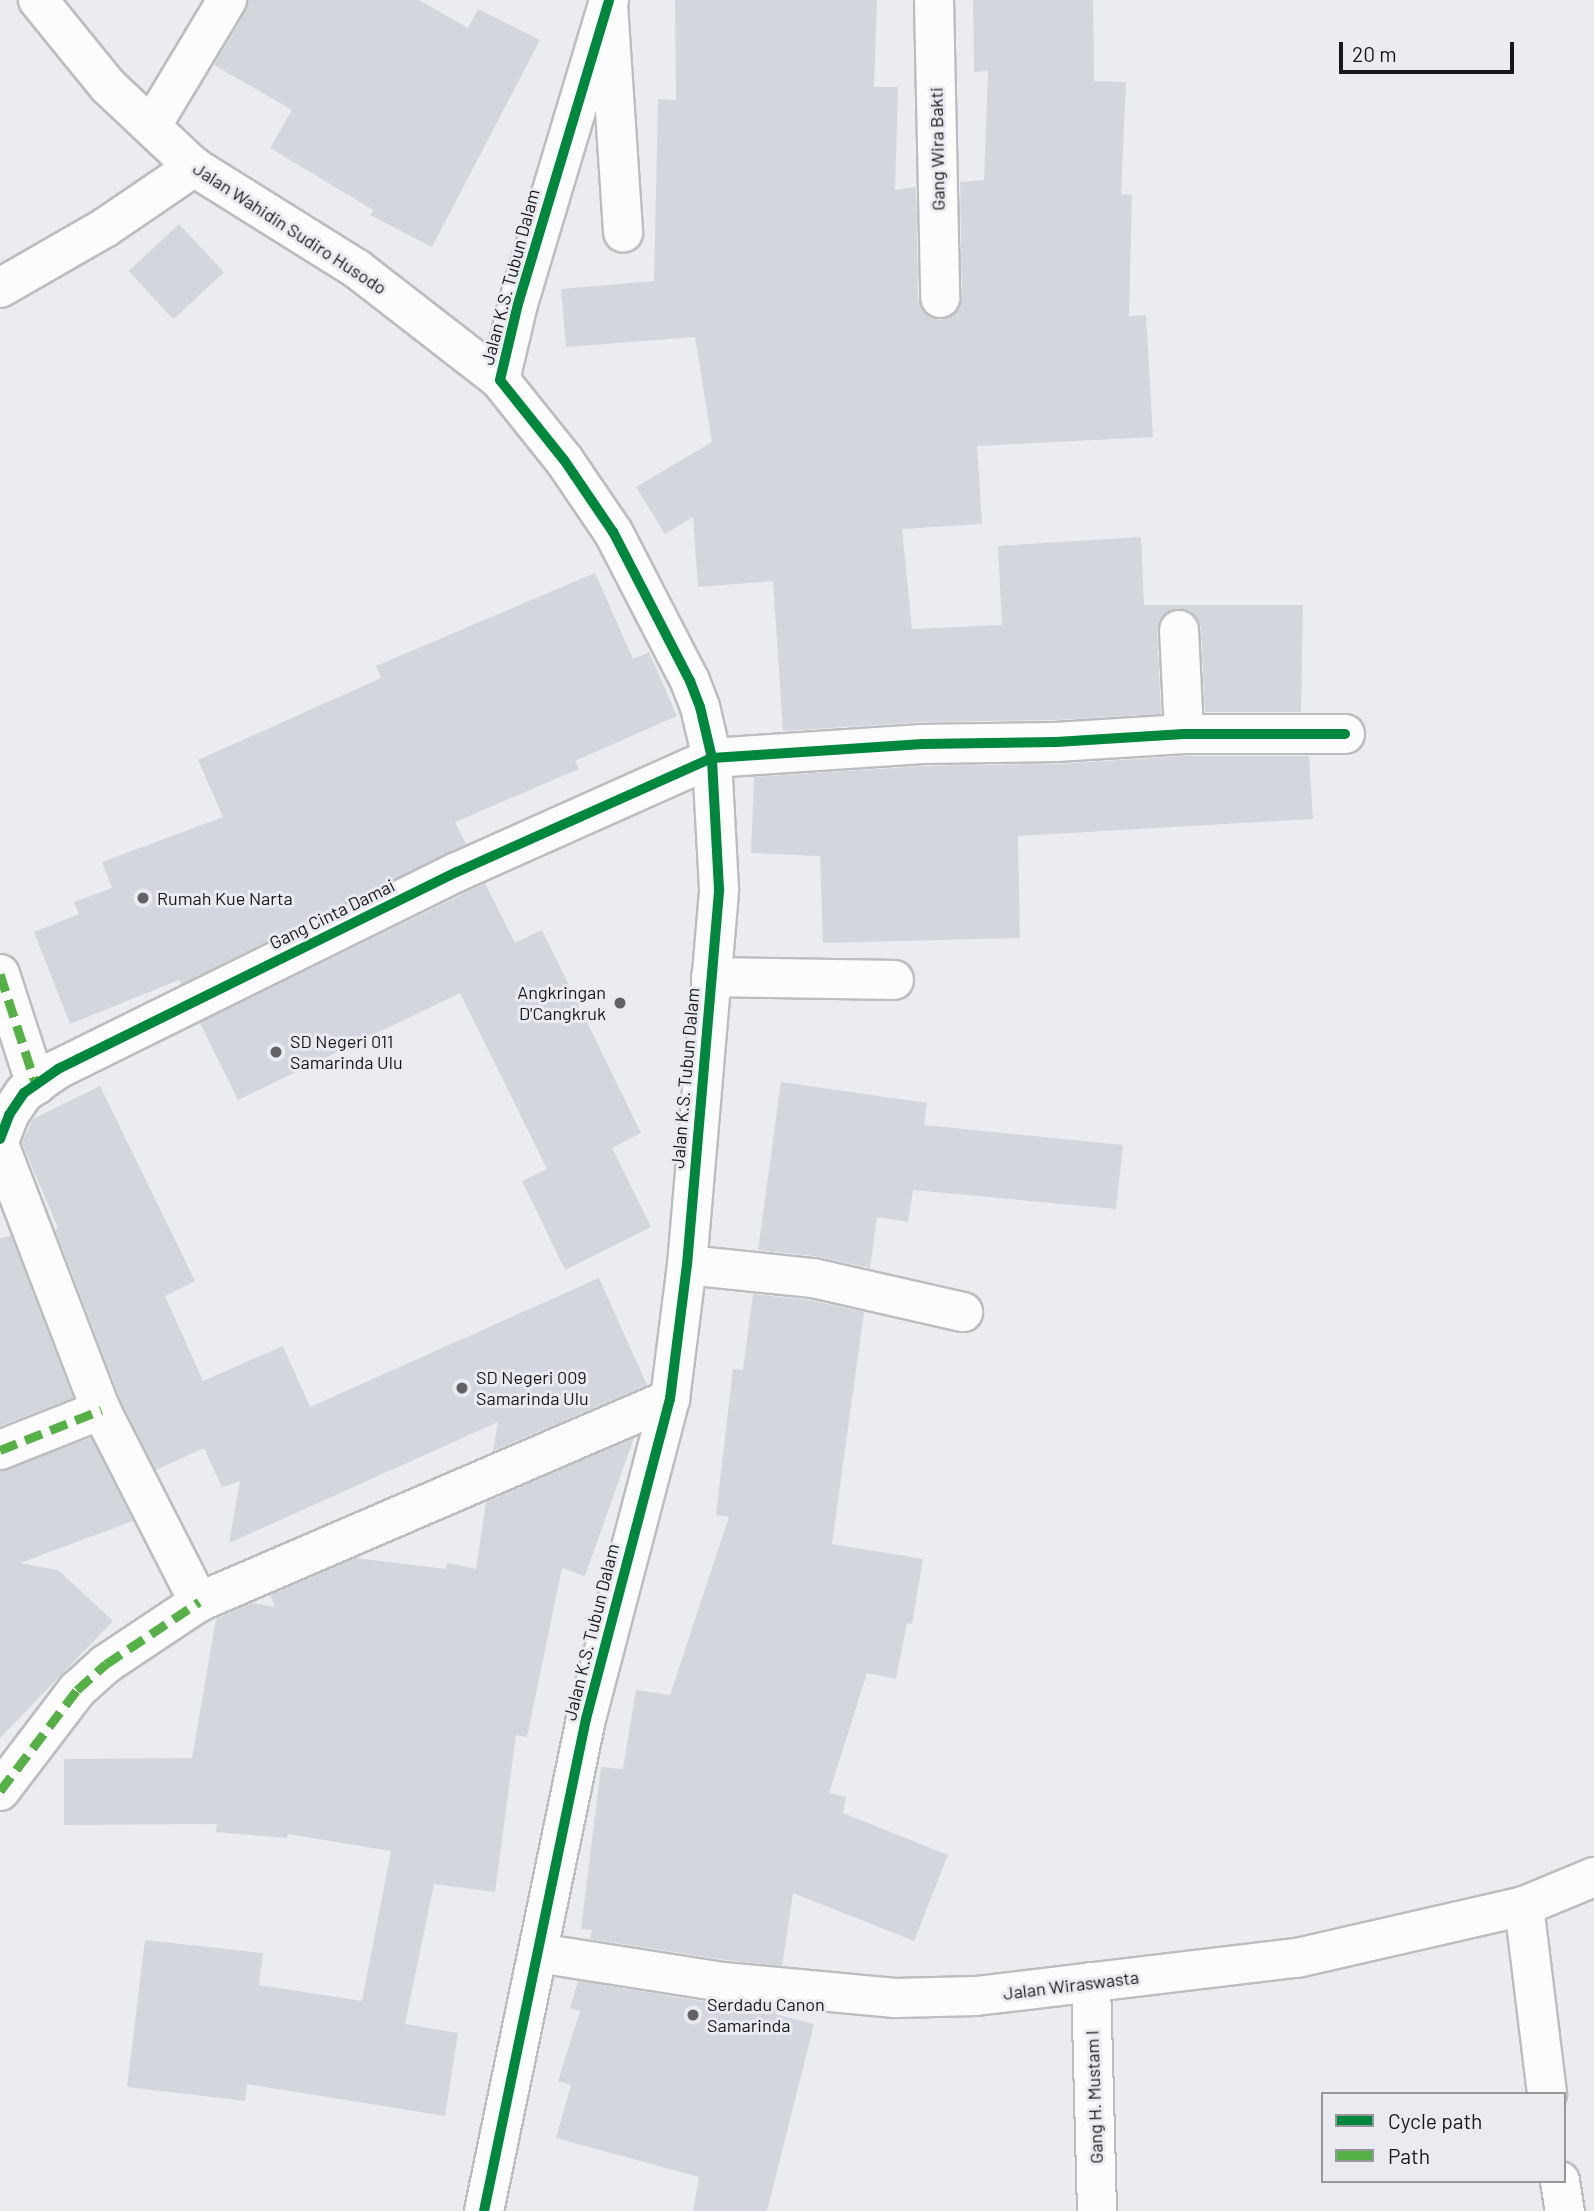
<!DOCTYPE html>
<html>
<head>
<meta charset="utf-8">
<style>
  body { margin:0 }
  #map { position:relative; width:1594px; height:2211px; overflow:hidden; background:#ebecef; font-family:Barlow,sans-serif }
  div>[style] { position:absolute }
  .building>* { inset:0; background:#d4d6de; transform-origin:0 0 }
  .roads { filter:drop-shadow(2px 0 #bcbdbf) drop-shadow(-2px 0 #bcbdbf) drop-shadow(0 2px #bcbdbf) drop-shadow(0 -2px #bcbdbf) }
  .street>* { height:38px; margin:-19px; padding:0 19px; transform-origin:19px; border-radius:19px; background:#fcfcfd }
  .secondary>* { height:38px; margin:-19px; padding:0 19px; transform-origin:19px; border-radius:19px; background:#fcfcfd }
  .quiet>* { height:9px; margin-top:-4.5px; transform-origin:0; background:repeating-linear-gradient(90deg,#55b145 0 18px,transparent 0 27px) }
  .cycleway>* { height:10px; margin:-5px; padding:0 5px; transform-origin:5px; border-radius:5px; background:#00873e }
  .dots>* { width:19px; height:19px; translate:-50% -50%; box-sizing:border-box; border:4px solid #eaebf0; border-radius:50% }
  span { translate:-50% -50%; white-space:nowrap; text-align:center; line-height:1.15; -webkit-text-stroke:6px #eaebf0; paint-order:stroke }
  .street-label { font-size:18px; color:#18181a }
  .poi-label { font-size:18px; color:#18181a }
  .left { translate:0 -50%; text-align:left }
  .right { translate:-100% -50%; text-align:right }
  .legend { position:absolute; left:1321px; top:2092px; width:245px; height:91px; box-sizing:border-box; background:#eaebf0; border:2px solid #96979a; margin:0; padding:9px 12px; list-style:none; font-size:21px; color:#18181a }
  .legend li { display:flex; align-items:center; gap:14px; height:35px }
  .legend b { width:35px; border:2px solid #96979a }
  .scale { position:absolute; left:1339px; top:42px; width:175px; height:32px; box-sizing:border-box; border:4px solid #18181a; border-top:0; padding-left:9px; font-size:21px; line-height:24px; white-space:nowrap; color:#18181a; -webkit-text-stroke:5px #eaebf0; paint-order:stroke }
</style>
</head>
<body>
<div id="map">
  <div class="building">
    <div style="clip-path:polygon(249px 0,419px 0,468px 28px,478px 9px,540px 40px,432px 247px,370px 215px,373px 210px,270px 148px,292px 110px,214px 65px,246px 11px)"></div>
    <div style="clip-path:polygon(675px 0,877px 0,874px 87px,898px 87px,895px 190px,916px 187px,918px 299px,922px 310px,930px 317px,940px 320px,952px 316px,959px 309px,962px 298px,960px 182px,984px 180px,988px 71px,974px 72px,973px 0,1093px 0,1094px 81px,1126px 82px,1121px 194px,1132px 195px,1129px 316px,1146px 315px,1153px 437px,977px 446px,982px 524px,902px 529px,912px 629px,1002px 625px,998px 546px,1141px 537px,1144px 605px,1303px 605px,1301px 712px,1205px 712px,1201px 628px,1198px 619px,1190px 611px,1179px 608px,1167px 612px,1160px 619px,1157px 630px,1161px 714px,1055px 720px,922px 722px,783px 731px,773px 581px,698px 587px,693px 517px,665px 534px,636px 487px,712px 442px,695px 337px,566px 347px,561px 289px,654px 281px,658px 99px,676px 100px)"></div>
    <div style="left:179px;top:224px;width:66px;height:69px;rotate:47deg"></div>
    <div style="clip-path:polygon(595px 573px,633px 659px,649px 652px,677px 716px,575px 761px,579px 769px,455px 822px,466px 844px,181px 984px,179px 980px,70px 1024px,34px 932px,79px 914px,74px 902px,112px 888px,102px 862px,223px 817px,198px 760px,381px 678px,376px 666px)"></div>
    <div style="clip-path:polygon(1185px 756px,1309px 756px,1313px 819px,1018px 836px,1020px 938px,823px 943px,820px 856px,751px 853px,754px 777px,924px 766px,1057px 764px)"></div>
    <div style="clip-path:polygon(485px 883px,515px 943px,542px 930px,641px 1133px,612px 1148px,651px 1227px,565px 1270px,522px 1181px,547px 1169px,460px 993px,238px 1100px,200px 1023px)"></div>
    <div style="clip-path:polygon(781px 1082px,927px 1103px,924px 1125px,1123px 1145px,1116px 1209px,913px 1190px,908px 1222px,877px 1217px,870px 1268px,815px 1256px,758px 1250px)"></div>
    <div style="clip-path:polygon(100px 1086px,195px 1281px,165px 1296px,203px 1381px,283px 1346px,310px 1407px,599px 1278px,647px 1385px,493px 1451px,498px 1422px,229px 1543px,240px 1481px,222px 1487px,204px 1448px,156px 1470px,121px 1401px,55px 1229px,58px 1228px,22px 1143px,33px 1119px)"></div>
    <div style="clip-path:polygon(11px 1236px,73px 1398px,0 1426px,0 1238px)"></div>
    <div style="clip-path:polygon(753px 1294px,809px 1300px,864px 1312px,832px 1544px,923px 1559px,912px 1624px,907px 1623px,896px 1679px,867px 1673px,829px 1793px,846px 1797px,843px 1813px,948px 1855px,914px 1941px,793px 1893px,782px 1966px,726px 1960px,590px 1939px,592px 1930px,581px 1929px,601px 1767px,623px 1769px,636px 1690px,670px 1695px,729px 1517px,716px 1515px,733px 1369px,743px 1370px)"></div>
    <div style="clip-path:polygon(91px 1438px,133px 1521px,20px 1563px,58px 1570px,113px 1621px,0 1738px,0 1471px)"></div>
    <div style="clip-path:polygon(634px 1438px,585px 1576px,562px 1568px,527px 1737px,516px 1735px,495px 1892px,434px 1884px,405px 2024px,458px 2033px,445px 2116px,247px 2084px,245px 2101px,127px 2087px,145px 1940px,263px 1953px,259px 1985px,362px 2001px,391px 1851px,288px 1834px,287px 1838px,216px 1832px,217px 1824px,64px 1825px,64px 1759px,192px 1758px,216px 1619px,252px 1603px,275px 1607px,270px 1595px,356px 1558px,446px 1569px,447px 1563px,476px 1569px,486px 1502px)"></div>
    <div style="clip-path:polygon(578px 1981px,720px 2004px,776px 2009px,775px 2014px,814px 2024px,767px 2211px,693px 2211px,699px 2177px,556px 2138px,571px 2085px,558px 2081px,580px 2011px,570px 2008px)"></div>
  </div>
  <div class="roads">
    <div class="street">
      <div style="left:38px;top:0;width:111px;rotate:50.9deg"></div>
      <div style="left:108px;top:86px;width:118px;rotate:43.3deg"></div>
      <div style="left:194px;top:167px;width:192px;rotate:32deg"></div>
      <div style="left:357px;top:269px;width:181px;rotate:37.8deg"></div>
      <div style="left:934px;top:0;width:298px;rotate:88.8deg"></div>
      <div style="left:608px;top:5px;width:228px;rotate:86.2deg"></div>
      <div style="left:152px;top:125px;width:146px;rotate:-59deg"></div>
      <div style="left:0;top:288px;width:122px;rotate:-29.9deg"></div>
      <div style="left:106px;top:227px;width:107px;rotate:-34.3deg"></div>
      <div style="left:1179px;top:630px;width:104px;rotate:87.2deg"></div>
      <div style="left:0;top:974px;width:117px;rotate:72deg"></div>
      <div style="left:711px;top:977px;width:183px;rotate:0.9deg"></div>
      <div style="left:0;top:1139px;width:26px;rotate:-69deg"></div>
      <div style="left:9px;top:1115px;width:27px;rotate:-56deg"></div>
      <div style="left:24px;top:1093px;width:42px;rotate:-35.2deg"></div>
      <div style="left:58px;top:1069px;width:445px;rotate:-26.3deg"></div>
      <div style="left:457px;top:872px;width:279px;rotate:-24.1deg"></div>
      <div style="left:712px;top:758px;width:211px;rotate:-3.8deg"></div>
      <div style="left:923px;top:744px;width:133px;rotate:-0.9deg"></div>
      <div style="left:1056px;top:742px;width:128px;rotate:-3.6deg"></div>
      <div style="left:1184px;top:734px;width:161px"></div>
      <div style="left:0;top:1147px;width:282px;rotate:69deg"></div>
      <div style="left:101px;top:1410px;width:216px;rotate:63deg"></div>
      <div style="left:687px;top:1265px;width:127px;rotate:5.9deg"></div>
      <div style="left:813px;top:1278px;width:154px;rotate:12.8deg"></div>
      <div style="left:0;top:1450px;width:109px;rotate:-21.6deg"></div>
      <div style="left:0;top:1791px;width:127px;rotate:-52.7deg"></div>
      <div style="left:77px;top:1690px;width:39px;rotate:-42deg"></div>
      <div style="left:106px;top:1664px;width:112px;rotate:-33.7deg"></div>
      <div style="left:199px;top:1602px;width:513px;rotate:-23.32deg"></div>
      <div style="left:1524px;top:1906px;width:189px;rotate:83deg"></div>
      <div style="left:538px;top:1953px;width:187px;rotate:8.9deg"></div>
      <div style="left:723px;top:1982px;width:173px;rotate:5.3deg"></div>
      <div style="left:895px;top:1998px;width:81px;rotate:-1.4deg"></div>
      <div style="left:976px;top:1996px;width:323px;rotate:-6.8deg"></div>
      <div style="left:1297px;top:1958px;width:233px;rotate:-12.9deg"></div>
      <div style="left:1524px;top:1906px;width:76px;rotate:-22.5deg"></div>
      <div style="left:1091px;top:1982px;width:229px;rotate:88.5deg"></div>
      <div style="left:1560px;top:2181px;width:30px;rotate:81deg"></div>
    </div>
    <div class="secondary">
      <div style="left:484px;top:2211px;width:502px;rotate:-78.29deg"></div>
      <div style="left:586px;top:1719px;width:331px;rotate:-75.3deg"></div>
      <div style="left:670px;top:1399px;width:135px;rotate:-82.8deg"></div>
      <div style="left:687px;top:1265px;width:377px;rotate:-85.1deg"></div>
      <div style="left:719px;top:889px;width:131px;rotate:-93.1deg"></div>
      <div style="left:712px;top:758px;width:52px;rotate:-103.2deg"></div>
      <div style="left:700px;top:707px;width:28px;rotate:-111deg"></div>
      <div style="left:690px;top:681px;width:168px;rotate:-117.3deg"></div>
      <div style="left:613px;top:532px;width:87px;rotate:-124.2deg"></div>
      <div style="left:564px;top:460px;width:102px;rotate:-128.7deg"></div>
      <div style="left:500px;top:380px;width:78px;rotate:-76.7deg"></div>
      <div style="left:518px;top:304px;width:317px;rotate:-73.3deg"></div>
    </div>
  </div>
  <div class="quiet">
    <div style="left:0;top:974px;width:117px;rotate:72deg"></div>
    <div style="left:0;top:1450px;width:109px;rotate:-21.6deg"></div>
    <div style="left:0;top:1791px;width:127px;rotate:-52.7deg"></div>
    <div style="left:77px;top:1690px;width:39px;rotate:-42deg"></div>
    <div style="left:106px;top:1664px;width:112px;rotate:-33.7deg"></div>
  </div>
  <div class="cycleway">
    <div style="left:0;top:1139px;width:26px;rotate:-69deg"></div>
    <div style="left:9px;top:1115px;width:27px;rotate:-56deg"></div>
    <div style="left:24px;top:1093px;width:42px;rotate:-35.2deg"></div>
    <div style="left:58px;top:1069px;width:445px;rotate:-26.3deg"></div>
    <div style="left:457px;top:872px;width:279px;rotate:-24.1deg"></div>
    <div style="left:712px;top:758px;width:211px;rotate:-3.8deg"></div>
    <div style="left:923px;top:744px;width:133px;rotate:-0.9deg"></div>
    <div style="left:1056px;top:742px;width:128px;rotate:-3.6deg"></div>
    <div style="left:1184px;top:734px;width:161px"></div>
    <div style="left:484px;top:2211px;width:502px;rotate:-78.29deg"></div>
    <div style="left:586px;top:1719px;width:331px;rotate:-75.3deg"></div>
    <div style="left:670px;top:1399px;width:135px;rotate:-82.8deg"></div>
    <div style="left:687px;top:1265px;width:377px;rotate:-85.1deg"></div>
    <div style="left:719px;top:889px;width:131px;rotate:-93.1deg"></div>
    <div style="left:712px;top:758px;width:52px;rotate:-103.2deg"></div>
    <div style="left:700px;top:707px;width:28px;rotate:-111deg"></div>
    <div style="left:690px;top:681px;width:168px;rotate:-117.3deg"></div>
    <div style="left:613px;top:532px;width:87px;rotate:-124.2deg"></div>
    <div style="left:564px;top:460px;width:102px;rotate:-128.7deg"></div>
    <div style="left:500px;top:380px;width:78px;rotate:-76.7deg"></div>
    <div style="left:518px;top:304px;width:317px;rotate:-73.3deg"></div>
  </div>
  <div class="dots">
    <div style="left:143px;top:898px;background:#626265"></div>
    <div style="left:620px;top:1003px;background:#626265"></div>
    <div style="left:276px;top:1052px;background:#626265"></div>
    <div style="left:462px;top:1388px;background:#626265"></div>
    <div style="left:693px;top:2015px;background:#626265"></div>
  </div>
  <div class="street-label">
    <span style="left:937px;top:149px;rotate:-91deg">Gang Wira Bakti</span>
    <span style="left:290px;top:228px;rotate:33deg">Jalan Wahidin Sudiro Husodo</span>
    <span style="left:510px;top:277px;rotate:-75deg">Jalan K.S. Tubun Dalam</span>
    <span style="left:332px;top:914px;rotate:-26deg">Gang Cinta Damai</span>
    <span style="left:685px;top:1078px;rotate:-85deg">Jalan K.S. Tubun Dalam</span>
    <span style="left:591px;top:1632px;rotate:-76deg">Jalan K.S. Tubun Dalam</span>
    <span style="left:1071px;top:1985px;rotate:-7deg">Jalan Wiraswasta</span>
    <span style="left:1094px;top:2097px;rotate:-92deg">Gang H. Mustam I</span>
  </div>
  <div class="poi-label">
    <span class="left" style="left:157px;top:898px">Rumah Kue Narta</span>
    <span class="right" style="left:606px;top:1003px">Angkringan<br>D'Cangkruk</span>
    <span class="left" style="left:290px;top:1052px">SD Negeri 011<br>Samarinda Ulu</span>
    <span class="left" style="left:476px;top:1388px">SD Negeri 009<br>Samarinda Ulu</span>
    <span class="left" style="left:707px;top:2015px">Serdadu Canon<br>Samarinda</span>
  </div>
  <ul class="legend">
  <li><b style="height:9px;background:#00873e"></b>Cycle path</li>
  <li><b style="height:9px;background:#55b145"></b>Path</li>
  </ul>
  <div class="scale">20 m</div>
</div>
</body>
</html>
